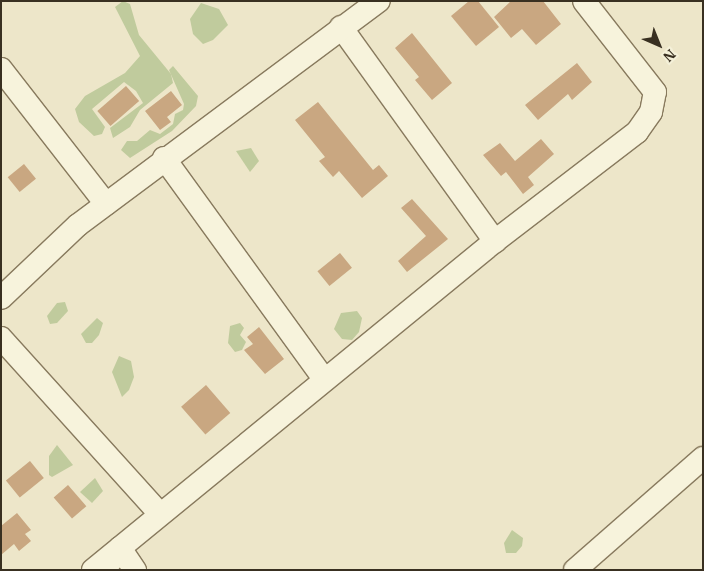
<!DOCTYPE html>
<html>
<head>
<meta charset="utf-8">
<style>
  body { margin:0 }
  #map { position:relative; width:704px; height:571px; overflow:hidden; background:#ede6c9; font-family:"IBM Plex Serif",serif }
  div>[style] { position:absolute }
  .green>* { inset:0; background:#c0cb9d }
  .building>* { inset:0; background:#c9a781; transform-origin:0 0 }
  .roads { filter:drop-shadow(1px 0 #887a5e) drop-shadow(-1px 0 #887a5e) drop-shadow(0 1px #887a5e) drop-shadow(0 -1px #887a5e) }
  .street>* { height:22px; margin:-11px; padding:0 11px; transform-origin:11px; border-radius:11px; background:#f7f3dc }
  span { translate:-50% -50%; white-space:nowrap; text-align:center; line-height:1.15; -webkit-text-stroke:4px #f4f0d8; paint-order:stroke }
  .frame { position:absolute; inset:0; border:2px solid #393021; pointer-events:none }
  .north { position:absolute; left:634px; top:20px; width:50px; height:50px; -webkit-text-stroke:4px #f4f0d8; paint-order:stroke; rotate:136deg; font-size:14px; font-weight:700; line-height:20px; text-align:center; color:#393021 }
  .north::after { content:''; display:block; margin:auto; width:18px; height:22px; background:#393021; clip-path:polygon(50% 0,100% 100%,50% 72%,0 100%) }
</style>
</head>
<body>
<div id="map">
  <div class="green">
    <div style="clip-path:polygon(123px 1px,130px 4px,139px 35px,171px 74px,173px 83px,140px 110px,130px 127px,113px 138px,110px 128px,143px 103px,136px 91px,124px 82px,92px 109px,105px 127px,102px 134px,94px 136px,79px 122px,75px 109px,85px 96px,125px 73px,140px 56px,115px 7px)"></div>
    <div style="clip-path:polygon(201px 3px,219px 9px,228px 25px,213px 40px,203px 44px,193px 34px,190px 19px)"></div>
    <div style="clip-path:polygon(173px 66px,198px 96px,196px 106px,172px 131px,130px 158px,121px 150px,127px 141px,137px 141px,150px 130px,160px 134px,173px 124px,175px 114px,183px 110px,184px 104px,169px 70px)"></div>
    <div style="clip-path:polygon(251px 148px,259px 161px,250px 172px,236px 151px)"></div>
    <div style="clip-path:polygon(65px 302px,68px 311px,57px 323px,50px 324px,47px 316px,57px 303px)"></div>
    <div style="clip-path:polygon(357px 311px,362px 318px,359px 332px,352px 340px,342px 339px,334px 329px,341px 313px)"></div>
    <div style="clip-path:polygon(97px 318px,103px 323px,99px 335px,92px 343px,86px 343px,81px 334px)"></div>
    <div style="clip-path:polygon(240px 323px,244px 328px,240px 335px,246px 342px,242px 350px,235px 352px,228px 343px,230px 326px)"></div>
    <div style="clip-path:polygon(119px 356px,131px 361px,134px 377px,129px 390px,122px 397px,112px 372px)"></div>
    <div style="clip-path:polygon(57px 445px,73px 465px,52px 477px,49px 475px,49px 456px)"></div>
    <div style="clip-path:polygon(95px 478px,103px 491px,92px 503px,80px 492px)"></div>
    <div style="clip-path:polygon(512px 530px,523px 538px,522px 546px,516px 553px,506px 553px,504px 543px)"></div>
  </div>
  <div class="building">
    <div style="clip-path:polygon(469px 1px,478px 1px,499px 27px,476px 46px,451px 16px)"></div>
    <div style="clip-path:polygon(511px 1px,543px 1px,561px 24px,536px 45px,522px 29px,511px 38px,494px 17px)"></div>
    <div style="clip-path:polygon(412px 33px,452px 83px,432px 100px,415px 80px,419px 77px,395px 48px)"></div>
    <div style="clip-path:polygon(577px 63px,592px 82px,572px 100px,568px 94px,538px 120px,525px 105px)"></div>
    <div style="left:126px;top:86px;width:20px;height:38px;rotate:49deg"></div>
    <div style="clip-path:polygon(171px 91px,182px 105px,167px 117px,171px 122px,160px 130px,145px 111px)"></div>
    <div style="clip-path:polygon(318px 102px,373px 170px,379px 165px,388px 176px,362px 198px,339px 171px,333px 177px,319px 161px,325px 157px,295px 120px)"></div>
    <div style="clip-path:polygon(541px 139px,554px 154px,528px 177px,534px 185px,523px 194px,506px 172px,501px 176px,483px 155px,500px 143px,515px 161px)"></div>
    <div style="left:24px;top:164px;width:19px;height:21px;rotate:51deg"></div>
    <div style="clip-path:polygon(412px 199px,448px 239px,407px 272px,398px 261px,426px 236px,401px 208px)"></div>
    <div style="left:340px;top:253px;width:19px;height:29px;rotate:51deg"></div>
    <div style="clip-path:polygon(259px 327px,284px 359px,265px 374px,244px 350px,253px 344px,247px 337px)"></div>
    <div style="left:206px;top:385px;width:37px;height:33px;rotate:49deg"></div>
    <div style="left:30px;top:461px;width:22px;height:31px;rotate:51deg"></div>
    <div style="left:68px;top:485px;width:28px;height:19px;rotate:49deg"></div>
    <div style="clip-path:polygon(17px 513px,31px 530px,25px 534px,31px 541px,19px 551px,14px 544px,1px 555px,1px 526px)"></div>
  </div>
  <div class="roads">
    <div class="street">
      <div style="left:341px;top:27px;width:264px;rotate:54.3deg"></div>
      <div style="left:1px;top:69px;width:171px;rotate:52.1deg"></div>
      <div style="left:164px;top:158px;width:273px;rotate:54.1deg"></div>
      <div style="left:1px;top:298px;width:106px;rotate:-43.5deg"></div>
      <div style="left:78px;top:225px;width:375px;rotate:-36.7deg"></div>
      <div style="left:1px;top:338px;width:236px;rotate:47.9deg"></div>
      <div style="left:111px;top:561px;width:16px;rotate:-55deg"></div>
      <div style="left:120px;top:548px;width:27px;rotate:56deg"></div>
      <div style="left:93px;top:570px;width:519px;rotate:-39.3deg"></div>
      <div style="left:495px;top:241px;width:179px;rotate:-37.5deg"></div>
      <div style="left:637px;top:132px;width:24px;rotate:-55deg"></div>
      <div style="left:651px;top:112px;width:20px;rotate:-79deg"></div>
      <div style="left:655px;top:92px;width:115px;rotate:-128deg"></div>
      <div style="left:575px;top:570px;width:170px;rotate:-41.2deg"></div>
    </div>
  </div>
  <div class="frame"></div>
  <div class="north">N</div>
</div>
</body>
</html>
